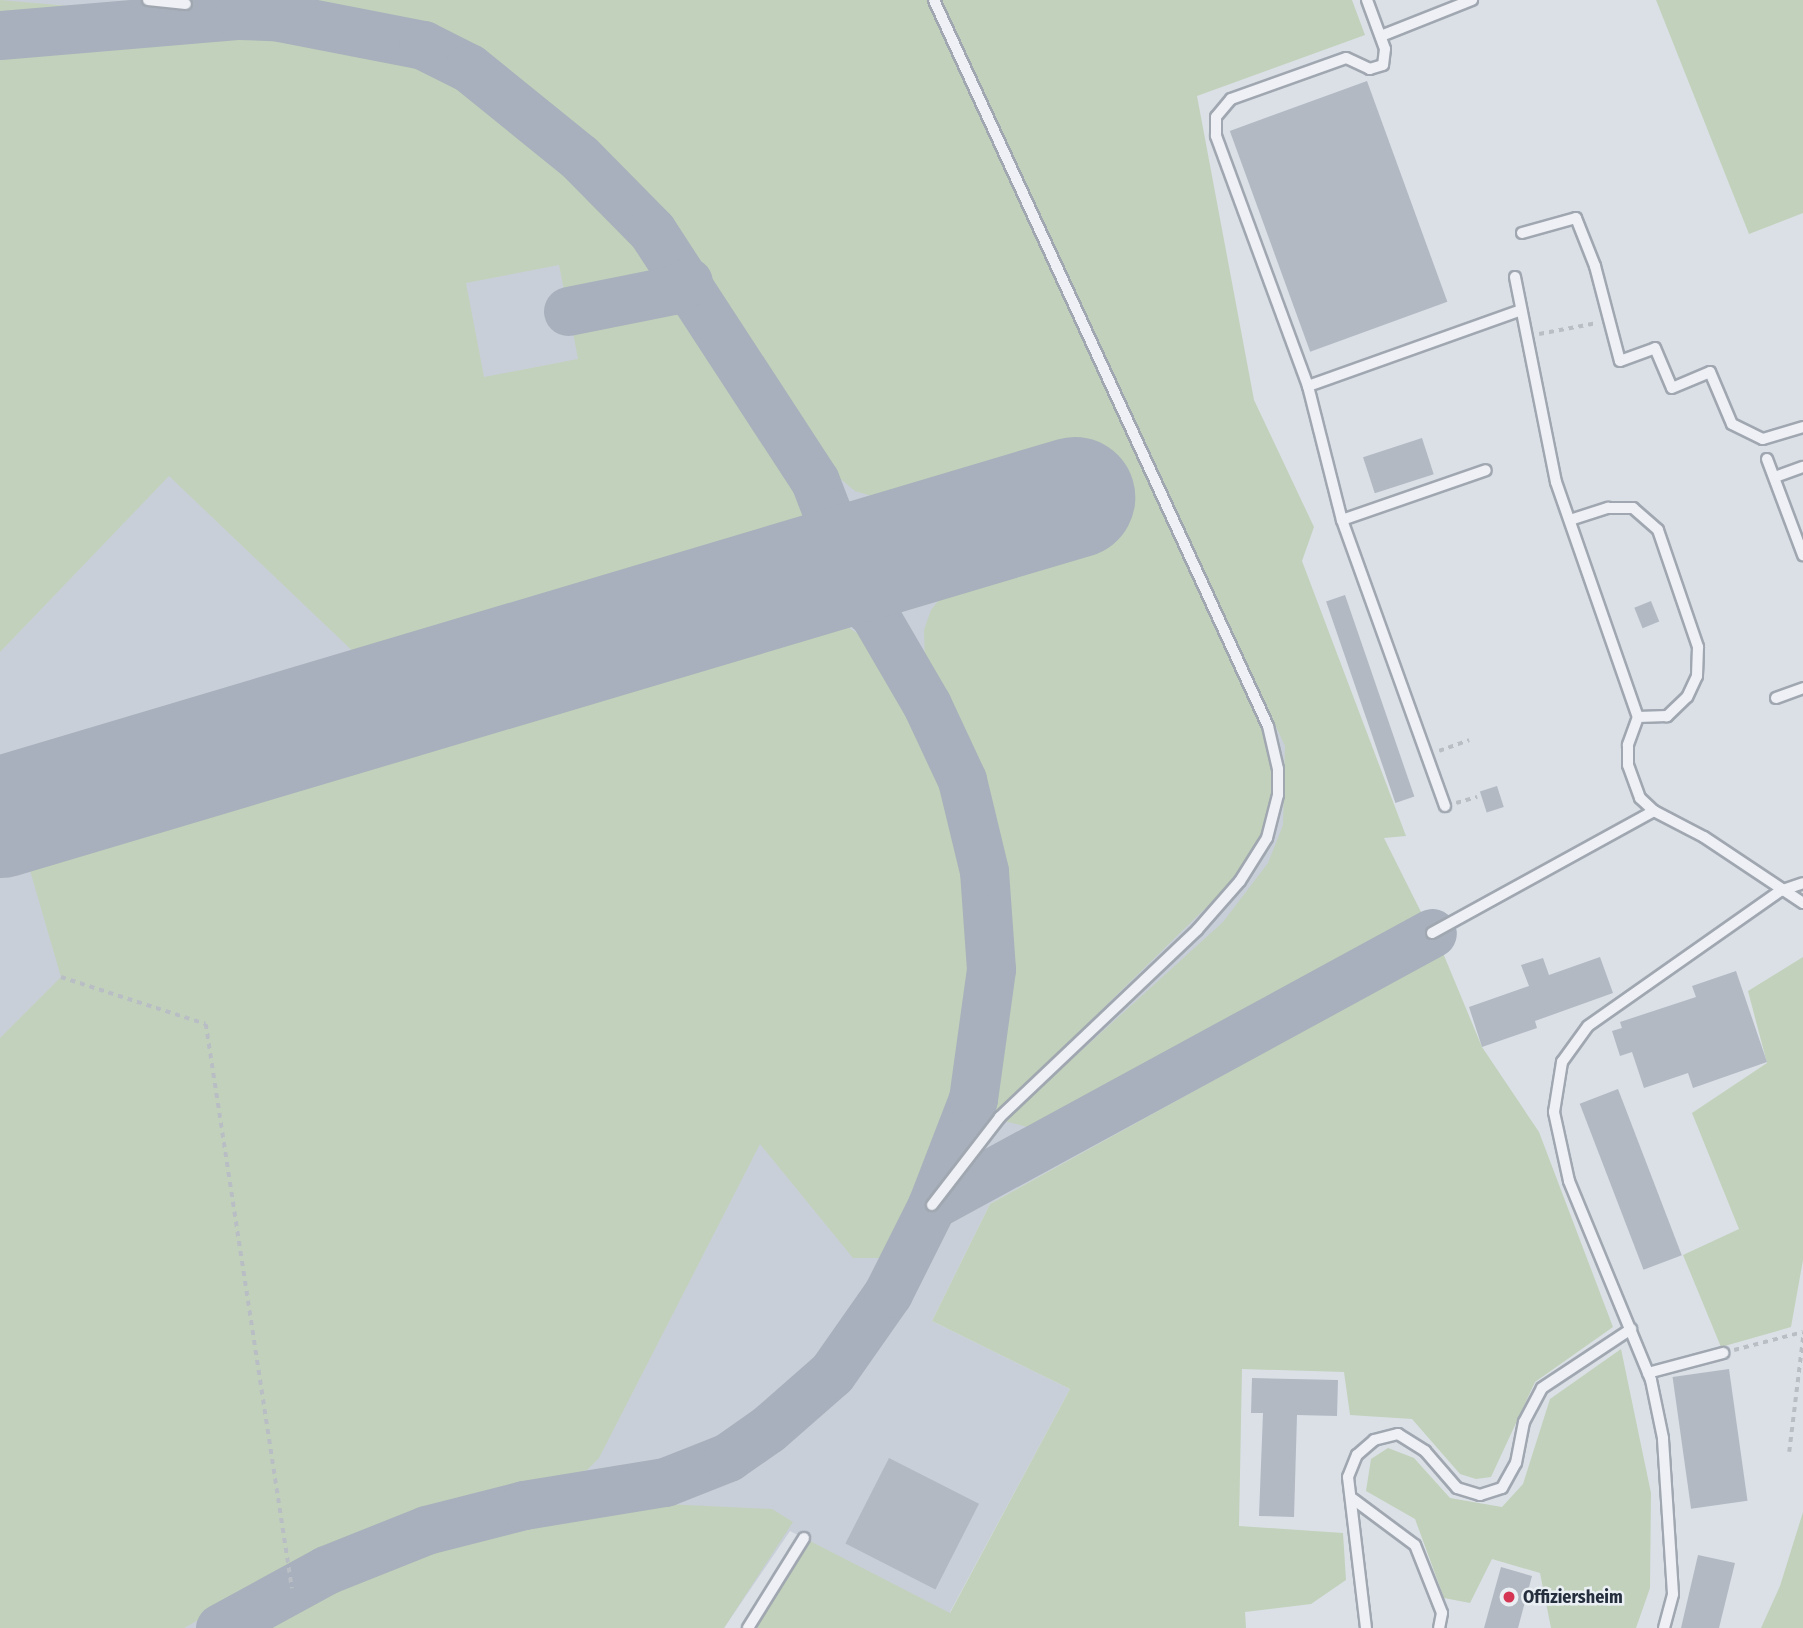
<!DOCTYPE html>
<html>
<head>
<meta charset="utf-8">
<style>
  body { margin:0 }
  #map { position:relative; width:1803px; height:1628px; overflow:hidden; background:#dbe0e6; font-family:"Fira Sans Condensed",sans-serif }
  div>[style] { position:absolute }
  .built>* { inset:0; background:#c9cfd8 }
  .green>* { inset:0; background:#c2d1bb }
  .taxiway>* { height:49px; margin:-24.5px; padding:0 24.5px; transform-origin:24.5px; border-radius:24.5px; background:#a7b0bc }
  .runway>* { height:121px; margin:-60.5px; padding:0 60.5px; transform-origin:60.5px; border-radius:60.5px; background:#a7b0bc }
  .building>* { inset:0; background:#b2b9c3; transform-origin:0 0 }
  .path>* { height:3.5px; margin-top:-1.75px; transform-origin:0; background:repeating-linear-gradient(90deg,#b9bec5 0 5px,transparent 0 10px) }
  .roads { filter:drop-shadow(2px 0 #a0a7b0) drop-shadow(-2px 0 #a0a7b0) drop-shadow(0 2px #a0a7b0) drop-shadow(0 -2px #a0a7b0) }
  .lane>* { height:10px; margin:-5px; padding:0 5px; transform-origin:5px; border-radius:5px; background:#eef0f5 }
  .dots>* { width:19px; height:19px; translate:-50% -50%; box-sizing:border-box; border:4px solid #eaeff4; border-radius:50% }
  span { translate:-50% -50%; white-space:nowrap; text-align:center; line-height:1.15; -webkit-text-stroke:5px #eaeff4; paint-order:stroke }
  .poi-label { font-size:18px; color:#242e3d; font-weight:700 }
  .left { translate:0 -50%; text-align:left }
</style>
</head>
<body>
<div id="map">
  <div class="built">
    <div style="clip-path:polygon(0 0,942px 0,1017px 161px,1443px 953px,990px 1204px,932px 1321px,1070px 1389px,949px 1614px,790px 1531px,724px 1628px,0 1628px)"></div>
  </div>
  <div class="green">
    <div style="clip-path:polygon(0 0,69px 6px,69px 13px,0 15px)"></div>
    <div style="clip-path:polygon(282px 0,927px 0,1271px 742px,1274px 758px,1272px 803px,1258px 843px,1227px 887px,996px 1113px,991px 1091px,1006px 969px,998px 864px,970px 762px,925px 666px,924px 630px,931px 610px,952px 584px,1096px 540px,1068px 447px,911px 494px,875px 497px,855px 491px,826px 467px,703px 274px,640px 193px,542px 106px,478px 55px,429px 30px)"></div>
    <div style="clip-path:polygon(942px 0,1352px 0,1365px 35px,1197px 96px,1254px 400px,1314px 527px,1302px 561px,1406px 836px,1384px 838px,1423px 916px,1032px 1128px,1004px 1121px,1223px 922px,1268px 863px,1283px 825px,1285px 746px)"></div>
    <div style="clip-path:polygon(1656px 0,1803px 0,1803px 213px,1749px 234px)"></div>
    <div style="clip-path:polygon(241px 32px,292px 36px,400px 56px,442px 71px,584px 182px,644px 250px,657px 266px,656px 274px,636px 285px,566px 300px,559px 265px,466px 283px,484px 377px,578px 359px,571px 322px,643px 305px,684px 306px,802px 489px,803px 516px,797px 528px,361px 659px,169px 476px,0 652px,0 56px,105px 51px)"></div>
    <div style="clip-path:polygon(824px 622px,844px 625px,867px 639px,914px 716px,943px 779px,962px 838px,973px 901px,975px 960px,966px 1053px,947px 1121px,919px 1191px,882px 1258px,853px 1258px,760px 1144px,599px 1458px,587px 1470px,404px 1519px,304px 1561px,184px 1628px,0 1628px,0 1038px,61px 977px,27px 860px)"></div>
    <div style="clip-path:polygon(1443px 953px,1482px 1047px,1539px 1132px,1613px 1327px,1535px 1382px,1491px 1477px,1476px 1479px,1460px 1474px,1412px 1419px,1350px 1415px,1344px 1372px,1242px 1369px,1239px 1526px,1343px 1533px,1346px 1580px,1311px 1604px,1245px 1612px,1246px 1628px,754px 1628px,808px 1540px,950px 1613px,1070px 1389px,932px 1321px,990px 1204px)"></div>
    <div style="clip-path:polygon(1803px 957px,1803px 1260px,1791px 1327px,1721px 1347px,1683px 1255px,1739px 1229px,1692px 1113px,1767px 1063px,1748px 991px)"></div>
    <div style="clip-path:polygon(1621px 1349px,1651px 1493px,1650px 1588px,1636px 1628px,1551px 1628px,1540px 1573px,1492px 1559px,1470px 1603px,1444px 1598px,1415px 1519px,1366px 1491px,1371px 1459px,1388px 1448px,1414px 1458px,1450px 1498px,1502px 1507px,1523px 1484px,1550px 1399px)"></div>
    <div style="clip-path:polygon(665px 1504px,772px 1509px,793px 1522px,724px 1628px,258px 1628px,369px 1572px,464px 1537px,528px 1522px)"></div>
    <div style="clip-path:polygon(1803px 1512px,1803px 1628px,1761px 1628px,1780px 1586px)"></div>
  </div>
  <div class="taxiway">
    <div style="left:0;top:35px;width:240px;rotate:-4.8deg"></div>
    <div style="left:239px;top:15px;width:35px;rotate:2deg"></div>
    <div style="left:274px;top:16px;width:152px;rotate:11deg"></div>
    <div style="left:423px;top:45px;width:51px;rotate:26.6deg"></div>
    <div style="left:469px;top:68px;width:141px;rotate:39deg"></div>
    <div style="left:579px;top:157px;width:104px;rotate:45.4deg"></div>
    <div style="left:652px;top:231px;width:298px;rotate:56.9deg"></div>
    <div style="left:815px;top:481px;width:33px;rotate:69deg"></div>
    <div style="left:827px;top:512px;width:34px;rotate:88deg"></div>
    <div style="left:828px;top:546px;width:25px;rotate:127deg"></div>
    <div style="left:813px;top:566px;width:34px;rotate:150deg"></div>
    <div style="left:568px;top:311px;width:107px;rotate:-11.3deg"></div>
    <div style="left:673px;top:290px;width:17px;rotate:-28deg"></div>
    <div style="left:932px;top:1205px;width:569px;rotate:-28.55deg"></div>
    <div style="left:220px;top:1628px;width:121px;rotate:-28.7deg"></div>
    <div style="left:326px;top:1570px;width:108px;rotate:-21.8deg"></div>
    <div style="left:426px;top:1530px;width:101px;rotate:-14.3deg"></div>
    <div style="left:524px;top:1505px;width:143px;rotate:-9.3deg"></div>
    <div style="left:665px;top:1482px;width:68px;rotate:-21.6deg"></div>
    <div style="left:728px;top:1457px;width:49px;rotate:-35deg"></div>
    <div style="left:768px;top:1429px;width:85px;rotate:-41.2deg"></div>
    <div style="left:832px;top:1373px;width:98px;rotate:-55deg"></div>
    <div style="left:888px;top:1293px;width:98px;rotate:-63.4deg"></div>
    <div style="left:932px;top:1205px;width:114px;rotate:-68.9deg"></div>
    <div style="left:973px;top:1099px;width:131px;rotate:-82.1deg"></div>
    <div style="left:991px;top:969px;width:98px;rotate:-94.1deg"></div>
    <div style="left:984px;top:871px;width:94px;rotate:-103.6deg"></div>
    <div style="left:962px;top:780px;width:83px;rotate:-115deg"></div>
    <div style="left:927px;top:705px;width:105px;rotate:-120.2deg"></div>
    <div style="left:874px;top:614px;width:40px;rotate:-138deg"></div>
    <div style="left:844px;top:587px;width:33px;rotate:-168deg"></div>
    <div style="left:812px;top:580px;width:28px;rotate:174deg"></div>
  </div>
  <div class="runway">
    <div style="left:0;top:817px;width:1121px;rotate:-16.59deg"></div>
  </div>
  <div class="building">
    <div style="left:1367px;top:81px;width:235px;height:146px;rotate:70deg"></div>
    <div style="left:1422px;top:438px;width:38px;height:62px;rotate:72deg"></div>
    <div style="left:1345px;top:595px;width:213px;height:20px;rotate:71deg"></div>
    <div style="left:1651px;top:601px;width:22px;height:18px;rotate:68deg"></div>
    <div style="left:1497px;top:786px;width:22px;height:18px;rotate:72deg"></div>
    <div style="clip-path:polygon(1600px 957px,1613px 993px,1535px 1021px,1537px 1028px,1482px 1047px,1469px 1007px,1529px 986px,1521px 965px,1543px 958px,1549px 975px)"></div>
    <div style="clip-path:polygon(1736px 971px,1767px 1062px,1693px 1088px,1688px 1073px,1644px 1088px,1632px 1052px,1620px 1056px,1612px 1031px,1622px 1028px,1620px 1022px,1696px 997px,1692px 986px)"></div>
    <div style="left:1618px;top:1089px;width:178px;height:41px;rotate:69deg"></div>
    <div style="left:1729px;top:1369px;width:133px;height:57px;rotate:82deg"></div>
    <div style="clip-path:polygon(1252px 1378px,1338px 1380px,1337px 1416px,1297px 1415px,1294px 1517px,1259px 1516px,1263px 1413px,1251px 1413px)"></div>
    <div style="left:889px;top:1458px;width:101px;height:96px;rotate:27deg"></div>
    <div style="clip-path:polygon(1698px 1555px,1735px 1563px,1719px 1628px,1681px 1628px)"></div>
    <div style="clip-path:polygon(1501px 1567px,1532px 1576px,1518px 1628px,1484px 1628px)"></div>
  </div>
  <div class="path">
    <div style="left:1539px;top:334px;width:59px;rotate:-10.7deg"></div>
    <div style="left:1439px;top:751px;width:32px;rotate:-20deg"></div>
    <div style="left:1456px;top:803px;width:22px;rotate:-16deg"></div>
    <div style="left:61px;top:977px;width:152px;rotate:18deg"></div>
    <div style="left:206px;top:1024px;width:571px;rotate:81.33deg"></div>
    <div style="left:1734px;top:1350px;width:71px;rotate:-14.6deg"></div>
    <div style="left:1789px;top:1452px;width:116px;rotate:-83.1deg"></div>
  </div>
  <div class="roads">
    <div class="lane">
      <div style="left:148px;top:0;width:38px;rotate:6deg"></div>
      <div style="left:1367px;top:0;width:52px;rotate:69.8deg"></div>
      <div style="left:1385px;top:49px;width:16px;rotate:97deg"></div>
      <div style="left:1383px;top:65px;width:14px;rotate:163deg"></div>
      <div style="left:1370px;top:69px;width:26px;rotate:-155deg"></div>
      <div style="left:1346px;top:58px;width:122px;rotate:160.4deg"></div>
      <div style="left:1231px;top:99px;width:23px;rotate:130deg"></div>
      <div style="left:1216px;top:117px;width:19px;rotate:90deg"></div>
      <div style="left:1216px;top:136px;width:266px;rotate:69.8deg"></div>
      <div style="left:1308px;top:386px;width:138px;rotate:75.8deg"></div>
      <div style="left:1342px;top:520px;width:304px;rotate:70.2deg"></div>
      <div style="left:1381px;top:36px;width:98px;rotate:-21.6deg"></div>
      <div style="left:1522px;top:233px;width:56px;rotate:-15.5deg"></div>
      <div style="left:1576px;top:218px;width:52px;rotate:68.4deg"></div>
      <div style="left:1595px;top:266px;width:98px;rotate:75.3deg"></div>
      <div style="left:1620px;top:361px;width:37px;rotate:-20deg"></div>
      <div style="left:1655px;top:348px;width:43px;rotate:67deg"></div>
      <div style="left:1672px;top:388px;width:41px;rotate:-22.8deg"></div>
      <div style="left:1710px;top:372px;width:56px;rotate:67.1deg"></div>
      <div style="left:1732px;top:424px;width:34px;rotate:26deg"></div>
      <div style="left:1763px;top:439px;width:42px;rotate:-16.7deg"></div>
      <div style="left:1515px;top:277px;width:209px;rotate:78.7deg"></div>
      <div style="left:1556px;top:482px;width:249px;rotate:70.8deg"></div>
      <div style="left:1638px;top:717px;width:30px;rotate:110deg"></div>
      <div style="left:1628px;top:745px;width:20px;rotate:90deg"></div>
      <div style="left:1628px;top:765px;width:35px;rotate:70deg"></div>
      <div style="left:1640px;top:798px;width:19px;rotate:43deg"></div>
      <div style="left:1308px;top:386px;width:226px;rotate:-19.6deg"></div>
      <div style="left:1767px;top:459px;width:103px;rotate:69.4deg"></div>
      <div style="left:1775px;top:477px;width:30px;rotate:-20deg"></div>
      <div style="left:1342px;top:520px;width:152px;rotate:-19.1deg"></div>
      <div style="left:1570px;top:520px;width:40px;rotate:-18deg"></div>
      <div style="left:1608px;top:508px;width:25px"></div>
      <div style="left:1633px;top:508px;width:33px;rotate:41deg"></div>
      <div style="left:1658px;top:530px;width:124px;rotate:71.1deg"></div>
      <div style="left:1698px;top:647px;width:29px;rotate:92deg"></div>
      <div style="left:1697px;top:676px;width:23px;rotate:115deg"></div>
      <div style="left:1687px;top:697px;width:28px;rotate:136deg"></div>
      <div style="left:1667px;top:716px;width:29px;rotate:178deg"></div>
      <div style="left:1776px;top:698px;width:29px;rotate:-20deg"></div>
      <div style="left:1432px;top:933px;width:253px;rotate:-28.8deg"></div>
      <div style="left:1654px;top:811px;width:56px;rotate:27.5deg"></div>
      <div style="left:1704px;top:837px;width:119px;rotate:33.7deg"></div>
      <div style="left:932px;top:1205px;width:111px;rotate:-52.3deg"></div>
      <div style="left:1000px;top:1117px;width:272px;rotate:-43.5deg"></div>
      <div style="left:1197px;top:930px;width:65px;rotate:-48.7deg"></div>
      <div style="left:1240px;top:881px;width:51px;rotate:-57.9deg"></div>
      <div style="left:1267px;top:838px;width:44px;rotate:-75.7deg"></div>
      <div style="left:1278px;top:795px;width:26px;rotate:-90deg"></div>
      <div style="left:1278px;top:769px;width:44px;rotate:-103.1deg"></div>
      <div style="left:1268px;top:726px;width:799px;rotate:-114.71deg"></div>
      <div style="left:1648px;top:1373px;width:78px;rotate:-14.9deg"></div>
      <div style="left:1353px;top:1499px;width:77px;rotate:36.6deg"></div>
      <div style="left:1415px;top:1545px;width:73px;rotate:68.3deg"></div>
      <div style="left:1442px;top:1613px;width:15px;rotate:101deg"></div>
      <div style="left:748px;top:1628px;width:106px;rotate:-58.1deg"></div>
      <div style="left:1366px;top:1628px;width:152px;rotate:-96.8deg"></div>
      <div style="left:1348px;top:1477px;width:24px;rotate:-68deg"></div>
      <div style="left:1357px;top:1455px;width:23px;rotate:-41deg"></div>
      <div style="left:1374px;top:1440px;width:25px;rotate:-14deg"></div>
      <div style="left:1398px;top:1434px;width:32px;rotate:32deg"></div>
      <div style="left:1425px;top:1451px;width:49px;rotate:49.1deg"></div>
      <div style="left:1457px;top:1488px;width:24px;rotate:17deg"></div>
      <div style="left:1480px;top:1495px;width:23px;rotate:-18deg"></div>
      <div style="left:1502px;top:1488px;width:29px;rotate:-61deg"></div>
      <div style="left:1516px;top:1463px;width:42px;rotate:-79deg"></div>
      <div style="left:1524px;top:1422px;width:38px;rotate:-62deg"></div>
      <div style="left:1542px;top:1388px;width:107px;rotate:-33.5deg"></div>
      <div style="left:1664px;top:1628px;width:35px;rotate:-75deg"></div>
      <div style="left:1673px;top:1594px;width:156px;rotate:-93.7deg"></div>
      <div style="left:1663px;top:1438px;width:59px;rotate:-101.7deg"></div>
      <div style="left:1651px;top:1380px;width:215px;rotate:-112.4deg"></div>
      <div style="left:1569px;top:1181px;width:71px;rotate:-102.3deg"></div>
      <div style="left:1554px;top:1112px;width:51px;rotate:-80.9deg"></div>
      <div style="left:1562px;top:1062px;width:44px;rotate:-54.2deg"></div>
      <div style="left:1588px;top:1026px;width:235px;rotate:-35.1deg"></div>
      <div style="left:1780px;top:891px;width:24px;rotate:-19deg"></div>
    </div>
  </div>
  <div class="dots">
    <div style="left:1509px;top:1597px;background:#d53654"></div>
  </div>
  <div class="poi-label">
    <span class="left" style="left:1523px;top:1597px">Offiziersheim</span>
  </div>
</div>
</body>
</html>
